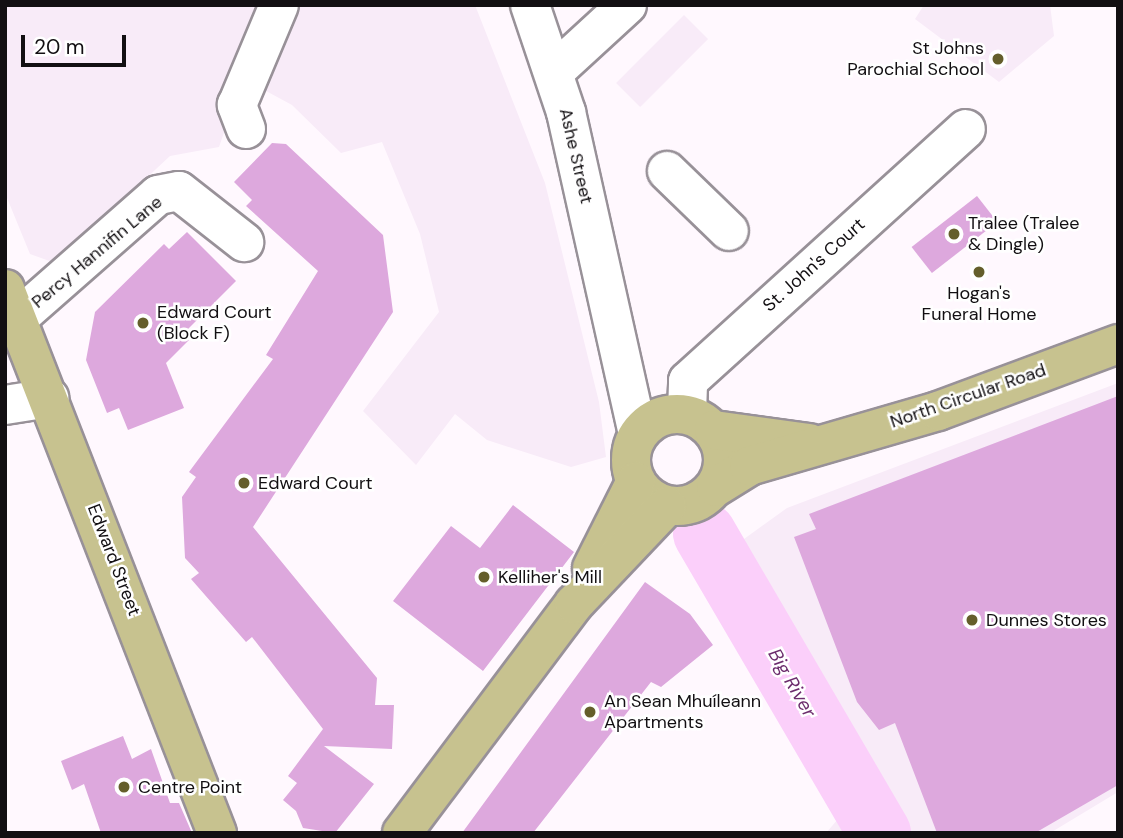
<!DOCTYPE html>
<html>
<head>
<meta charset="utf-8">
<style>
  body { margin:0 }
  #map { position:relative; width:1123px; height:838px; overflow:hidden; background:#fff8fe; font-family:"DM Sans",sans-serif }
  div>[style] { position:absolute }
  .built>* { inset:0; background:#f8ebf8; transform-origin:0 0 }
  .river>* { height:63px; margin:-31.5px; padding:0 31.5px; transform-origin:31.5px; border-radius:31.5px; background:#fbcffa }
  .building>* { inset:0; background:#dda8dd; transform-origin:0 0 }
  .roads { filter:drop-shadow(2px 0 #989198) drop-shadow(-2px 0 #989198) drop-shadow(0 2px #989198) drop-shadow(0 -2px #989198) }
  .minor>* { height:38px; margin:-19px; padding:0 19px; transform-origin:19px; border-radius:19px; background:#fff }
  .major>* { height:38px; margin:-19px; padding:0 19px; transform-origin:19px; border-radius:19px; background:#c7c28f }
  .major>.ring { margin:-19px; padding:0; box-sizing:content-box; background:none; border:38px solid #c7c28f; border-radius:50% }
  .dots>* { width:19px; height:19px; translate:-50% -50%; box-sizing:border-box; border:4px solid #fff; border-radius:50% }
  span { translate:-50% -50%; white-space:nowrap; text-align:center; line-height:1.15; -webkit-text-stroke:5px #fff; paint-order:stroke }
  .poi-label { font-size:18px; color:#120f12 }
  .right { translate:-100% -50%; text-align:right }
  .left { translate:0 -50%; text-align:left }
  .street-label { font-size:18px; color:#120f12 }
  .water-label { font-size:19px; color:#6c2d6d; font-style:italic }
  .frame { position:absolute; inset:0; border:7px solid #120f12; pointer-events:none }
  .scale { position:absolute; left:21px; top:35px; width:105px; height:32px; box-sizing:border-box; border:4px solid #120f12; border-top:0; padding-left:9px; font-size:21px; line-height:24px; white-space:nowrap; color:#120f12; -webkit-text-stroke:5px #fff; paint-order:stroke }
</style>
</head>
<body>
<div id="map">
  <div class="built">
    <div style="clip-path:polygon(5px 5px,268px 5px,219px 147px,170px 156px,55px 263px,30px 254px,5px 193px)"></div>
    <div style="clip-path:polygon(289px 5px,475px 5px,545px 183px,599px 402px,606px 457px,571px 467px,487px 440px,455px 414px,416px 465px,363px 411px,439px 312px,420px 234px,382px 142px,341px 153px,292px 105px,251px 83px)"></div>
    <div style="clip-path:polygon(924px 5px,1050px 5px,1054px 36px,999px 82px,915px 19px)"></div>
    <div style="left:684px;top:15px;width:34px;height:96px;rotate:45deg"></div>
    <div style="clip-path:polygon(1118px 383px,1118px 792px,1050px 833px,826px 833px,856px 798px,866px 771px,733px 547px,787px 508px)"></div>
  </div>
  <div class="river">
    <div style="left:704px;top:533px;width:347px;rotate:59.7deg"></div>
  </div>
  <div class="building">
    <div style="clip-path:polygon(272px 143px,286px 144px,383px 235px,393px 312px,253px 527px,377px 678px,375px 705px,394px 705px,392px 749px,324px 746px,374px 784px,335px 833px,303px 828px,296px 811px,283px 800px,297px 783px,288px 776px,323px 729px,252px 637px,246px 642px,191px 579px,199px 573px,185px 558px,182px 497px,196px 477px,189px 472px,273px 359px,266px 355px,318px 271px,246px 206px,252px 200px,234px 182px)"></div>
    <div style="left:977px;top:196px;width:33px;height:83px;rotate:52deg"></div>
    <div style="clip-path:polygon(187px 232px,236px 281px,183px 334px,189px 340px,166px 363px,184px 408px,128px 430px,119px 408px,107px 413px,86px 360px,95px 312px,164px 244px,169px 249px)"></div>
    <div style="clip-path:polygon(1118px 396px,1118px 785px,1035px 833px,937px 833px,895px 723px,879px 730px,857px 702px,794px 537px,816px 529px,809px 514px)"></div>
    <div style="clip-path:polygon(513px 505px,574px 552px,483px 671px,393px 601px,451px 526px,480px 548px)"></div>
    <div style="clip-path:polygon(645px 582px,690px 614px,713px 645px,661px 687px,651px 682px,533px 833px,462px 833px)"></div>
    <div style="clip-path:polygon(123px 736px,132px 759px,151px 749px,170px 803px,179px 803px,192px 833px,101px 833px,84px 784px,72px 790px,61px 761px)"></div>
  </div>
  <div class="roads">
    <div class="minor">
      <div style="left:530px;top:5px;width:113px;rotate:71.4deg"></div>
      <div style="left:566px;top:112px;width:330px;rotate:77.4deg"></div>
      <div style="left:554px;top:72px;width:99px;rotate:-42.5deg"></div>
      <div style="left:246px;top:129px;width:26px;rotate:-111deg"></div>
      <div style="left:237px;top:105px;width:108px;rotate:-67.2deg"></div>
      <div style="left:667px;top:171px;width:86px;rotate:44.1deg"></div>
      <div style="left:18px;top:318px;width:186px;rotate:-41.3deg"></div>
      <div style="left:158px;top:195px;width:21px;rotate:-11deg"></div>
      <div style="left:179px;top:191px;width:83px;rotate:38.1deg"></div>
      <div style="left:5px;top:405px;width:45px;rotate:-9deg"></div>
      <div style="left:687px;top:413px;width:32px;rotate:-88deg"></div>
      <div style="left:688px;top:381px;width:375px;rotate:-42.2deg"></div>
    </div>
    <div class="major">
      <div style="left:5px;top:289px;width:584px;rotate:68.71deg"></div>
      <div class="ring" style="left:631px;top:414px;width:54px;height:54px"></div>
      <div style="left:714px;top:430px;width:96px;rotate:7.8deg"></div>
      <div style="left:716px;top:487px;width:39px;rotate:-32deg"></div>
      <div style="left:749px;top:466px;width:197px;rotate:-16.2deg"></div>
      <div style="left:938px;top:411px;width:192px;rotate:-20.4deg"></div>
      <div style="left:592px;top:568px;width:97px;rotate:-63.2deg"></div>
      <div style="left:402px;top:833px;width:286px;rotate:-53.1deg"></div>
      <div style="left:574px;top:604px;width:135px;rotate:-46.5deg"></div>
    </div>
  </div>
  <div class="dots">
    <div style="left:998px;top:59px;background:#645e2b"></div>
    <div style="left:954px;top:234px;background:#645e2b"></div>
    <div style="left:979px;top:272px;background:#645e2b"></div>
    <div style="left:143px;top:323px;background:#645e2b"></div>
    <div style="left:244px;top:483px;background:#645e2b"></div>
    <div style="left:484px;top:577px;background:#645e2b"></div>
    <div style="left:972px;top:620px;background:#645e2b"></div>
    <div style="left:590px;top:712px;background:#645e2b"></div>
    <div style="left:124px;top:787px;background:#645e2b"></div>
  </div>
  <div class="poi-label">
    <span class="right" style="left:984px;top:59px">St Johns<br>Parochial School</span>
    <span class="left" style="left:968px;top:234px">Tralee (Tralee<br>&amp; Dingle)</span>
    <span style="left:979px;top:304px">Hogan's<br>Funeral Home</span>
    <span class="left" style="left:157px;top:323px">Edward Court<br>(Block F)</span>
    <span class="left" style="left:258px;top:483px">Edward Court</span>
    <span class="left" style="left:498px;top:577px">Kelliher's Mill</span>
    <span class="left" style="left:986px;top:620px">Dunnes Stores</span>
    <span class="left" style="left:604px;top:712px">An Sean Mhuíleann<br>Apartments</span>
    <span class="left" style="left:138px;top:787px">Centre Point</span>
  </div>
  <div class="street-label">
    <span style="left:576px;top:156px;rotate:77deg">Ashe Street</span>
    <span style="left:97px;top:252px;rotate:-40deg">Percy Hannifin Lane</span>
    <span style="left:814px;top:265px;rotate:-42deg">St. John's Court</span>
    <span style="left:968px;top:396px;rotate:-19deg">North Circular Road</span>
    <span style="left:114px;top:560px;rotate:69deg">Edward Street</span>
  </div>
  <div class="water-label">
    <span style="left:792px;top:683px;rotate:60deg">Big River</span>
  </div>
  <div class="frame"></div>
  <div class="scale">20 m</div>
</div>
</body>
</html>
